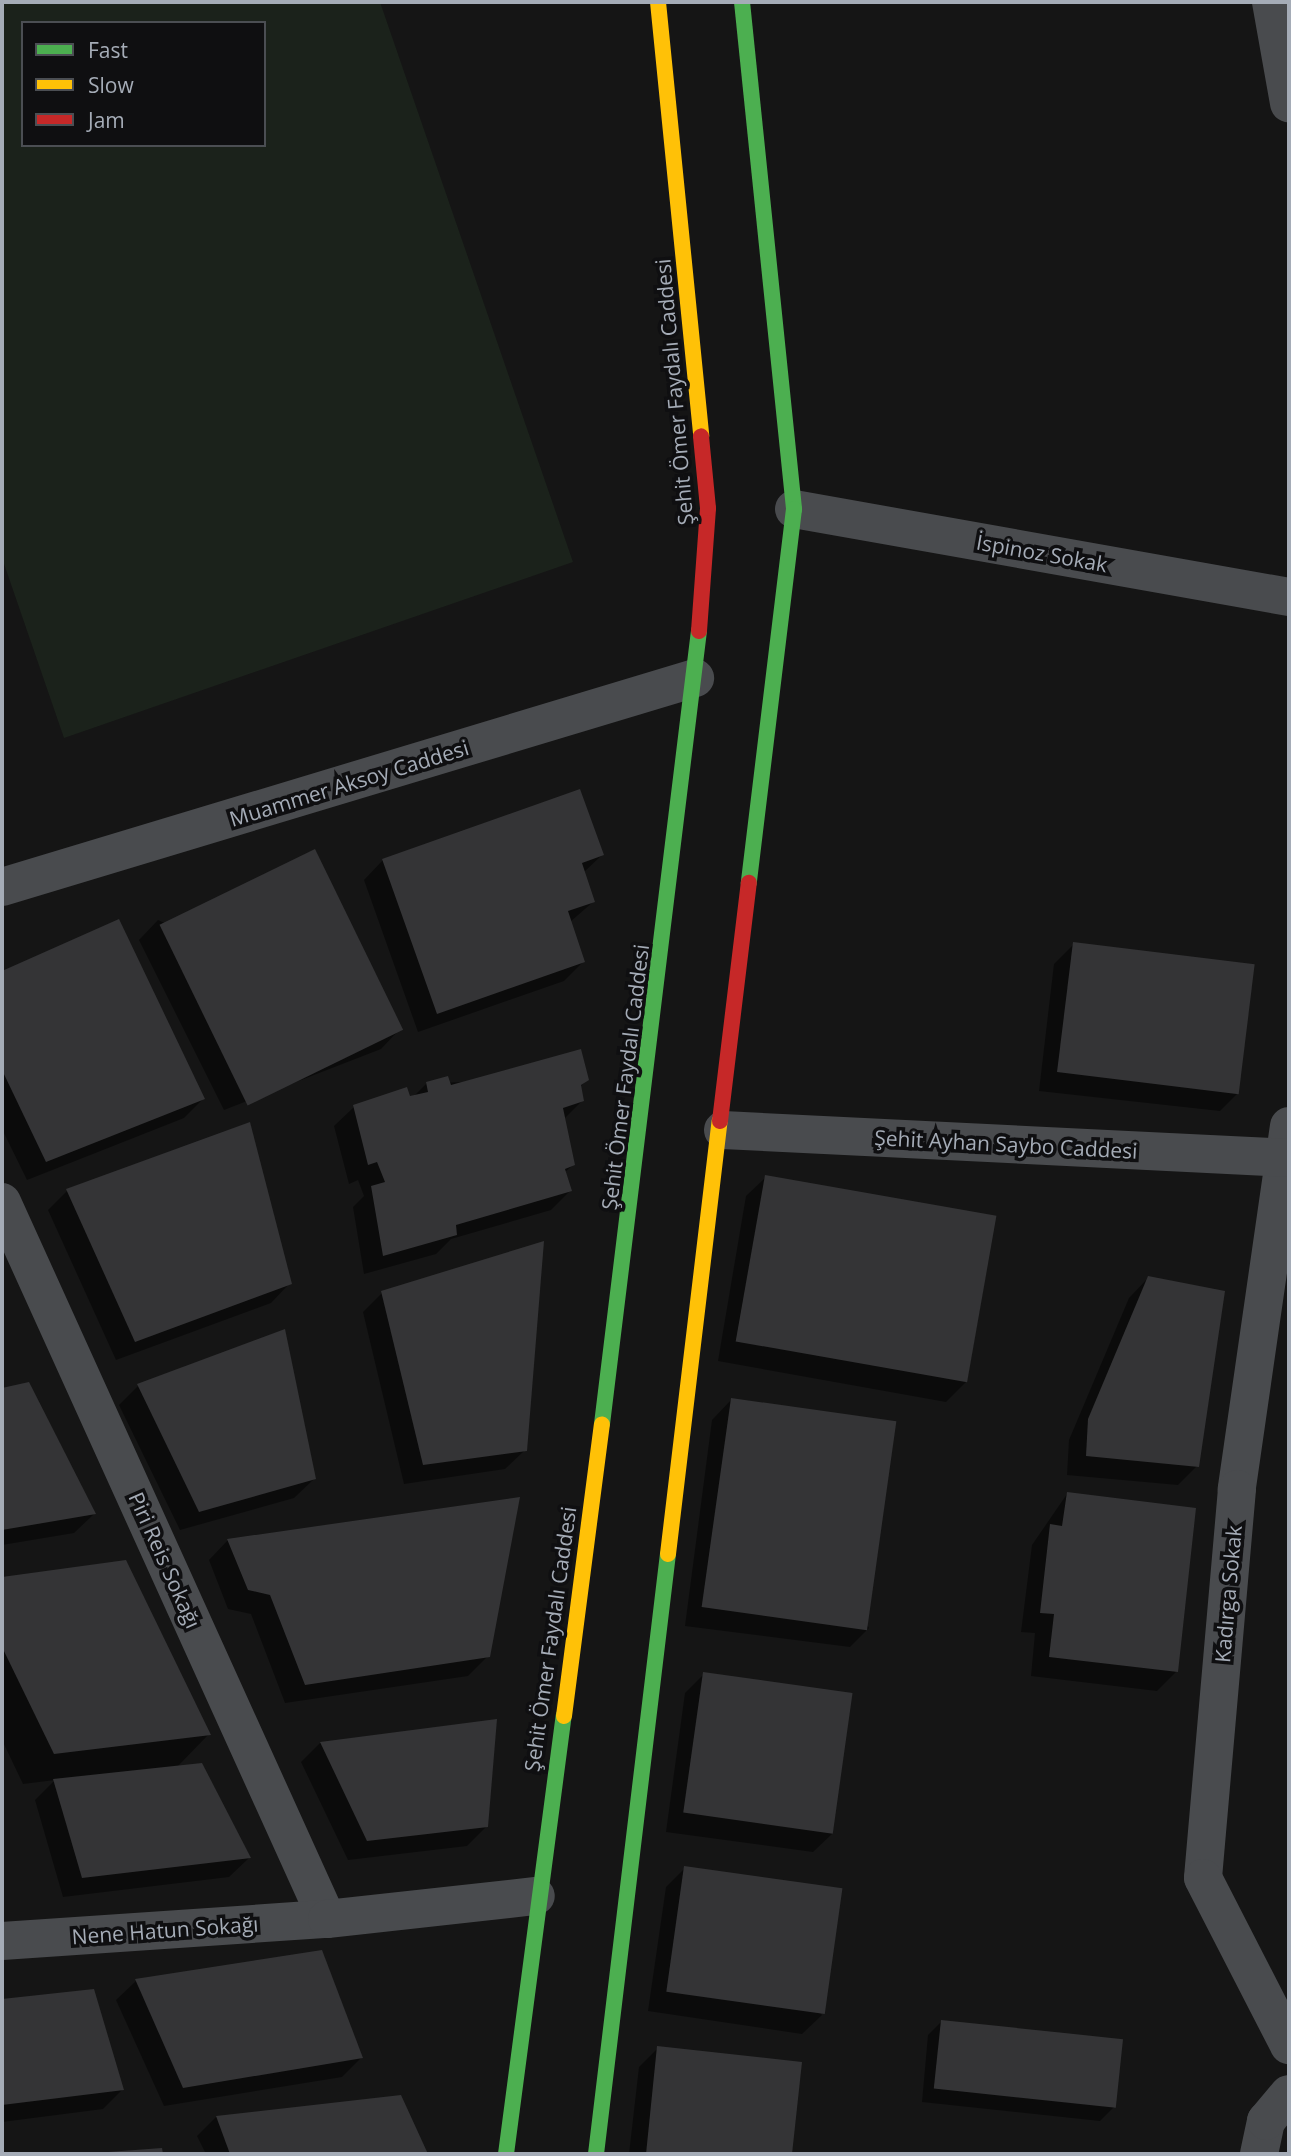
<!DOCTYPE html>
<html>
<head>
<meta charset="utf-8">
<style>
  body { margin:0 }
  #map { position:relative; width:1291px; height:2156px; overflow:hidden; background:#151515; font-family:"Open Sans",sans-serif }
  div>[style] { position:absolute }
  .green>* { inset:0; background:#1b221b }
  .shadow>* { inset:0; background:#0007 }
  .building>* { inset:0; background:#343436; transform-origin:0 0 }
  .street>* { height:38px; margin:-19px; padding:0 19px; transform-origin:19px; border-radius:19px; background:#494b4e }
  .fast>* { height:16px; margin:-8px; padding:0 8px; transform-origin:8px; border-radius:8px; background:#4caf50 }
  .slow>* { height:16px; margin:-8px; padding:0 8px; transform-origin:8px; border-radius:8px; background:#ffc107 }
  .jam>* { height:16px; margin:-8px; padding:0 8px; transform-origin:8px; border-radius:8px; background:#c62828 }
  span { translate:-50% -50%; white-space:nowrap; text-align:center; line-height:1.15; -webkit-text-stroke:7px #0f0f11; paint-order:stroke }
  .street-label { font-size:21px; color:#a5acb7 }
  .frame { position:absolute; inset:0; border:4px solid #a5acb7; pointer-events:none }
  .legend { position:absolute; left:21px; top:21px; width:245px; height:126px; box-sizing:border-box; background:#0f0f11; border:2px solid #4b4e53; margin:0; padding:9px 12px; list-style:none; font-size:21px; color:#a5acb7 }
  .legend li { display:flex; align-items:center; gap:14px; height:35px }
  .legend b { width:35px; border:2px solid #4b4e53 }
</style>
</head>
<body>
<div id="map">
  <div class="green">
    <div style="clip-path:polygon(evenodd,2px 2px,380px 2px,573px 562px,64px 738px,2px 558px,2px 2px,23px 23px,264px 23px,264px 145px,23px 145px,23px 23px)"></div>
  </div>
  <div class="shadow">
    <div style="clip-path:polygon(602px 855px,583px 873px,593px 902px,570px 922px,583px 962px,564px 981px,418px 1032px,364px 880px,383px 860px)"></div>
    <div style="clip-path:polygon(158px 920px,400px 1029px,381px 1049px,224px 1110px,139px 940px)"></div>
    <div style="clip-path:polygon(119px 921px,203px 1099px,184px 1118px,27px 1180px,2px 1129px,2px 973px)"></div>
    <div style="clip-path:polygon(1074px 944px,1239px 1092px,1220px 1111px,1039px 1091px,1054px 964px)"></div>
    <div style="clip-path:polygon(587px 1079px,580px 1087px,582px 1101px,564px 1119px,573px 1165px,564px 1173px,570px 1191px,551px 1210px,451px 1239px,436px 1254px,364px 1274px,353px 1207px,364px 1196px,358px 1180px,349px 1184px,334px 1126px,354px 1107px,413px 1097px,427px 1083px)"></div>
    <div style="clip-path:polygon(766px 1177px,966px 1382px,946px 1402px,718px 1361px,746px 1196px)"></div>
    <div style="clip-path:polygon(67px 1191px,290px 1283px,271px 1303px,116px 1360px,48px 1210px)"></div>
    <div style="clip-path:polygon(1148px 1278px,1197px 1466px,1178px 1485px,1067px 1475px,1069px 1440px,1129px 1298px)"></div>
    <div style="clip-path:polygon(382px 1293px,525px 1450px,505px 1469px,404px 1484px,363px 1312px)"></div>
    <div style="clip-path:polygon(28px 1384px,94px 1514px,74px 1533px,2px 1545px,2px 1390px)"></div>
    <div style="clip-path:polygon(138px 1386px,314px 1479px,294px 1498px,180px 1530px,119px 1405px)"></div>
    <div style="clip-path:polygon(731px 1400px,869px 1628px,850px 1647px,685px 1626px,712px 1420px)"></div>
    <div style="clip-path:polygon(1067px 1494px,1176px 1672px,1157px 1691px,1031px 1676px,1035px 1633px,1021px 1632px,1032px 1545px)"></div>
    <div style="clip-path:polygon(228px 1540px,488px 1656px,468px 1676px,285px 1703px,251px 1614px,228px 1609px,209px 1560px)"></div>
    <div style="clip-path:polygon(125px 1562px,209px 1734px,177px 1767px,249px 1858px,229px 1877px,63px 1897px,35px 1800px,55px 1780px,23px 1784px,2px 1740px,2px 1579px)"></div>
    <div style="clip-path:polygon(704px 1674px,833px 1833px,813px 1852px,666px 1832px,685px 1693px)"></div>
    <div style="clip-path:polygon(495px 1721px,486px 1827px,467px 1846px,348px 1860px,301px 1762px,320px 1743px)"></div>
    <div style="clip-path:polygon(685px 1868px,822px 2015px,802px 2034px,648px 2011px,666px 1887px)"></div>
    <div style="clip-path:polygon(321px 1952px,361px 2058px,342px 2077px,164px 2106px,116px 2000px,136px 1981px)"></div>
    <div style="clip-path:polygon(93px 1991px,122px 2090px,103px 2109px,2px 2122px,2px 2001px)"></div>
    <div style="clip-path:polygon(941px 2022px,1114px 2107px,1100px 2121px,922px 2102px,928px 2035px)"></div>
    <div style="clip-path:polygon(658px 2048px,800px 2064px,790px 2154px,629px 2154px,639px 2067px)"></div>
    <div style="clip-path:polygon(400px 2097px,426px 2154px,206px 2154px,197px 2136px,216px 2117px)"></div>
  </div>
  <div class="building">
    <div style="clip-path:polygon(580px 789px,604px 855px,582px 863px,595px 902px,568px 911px,585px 962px,437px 1014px,382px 859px)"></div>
    <div style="left:315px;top:849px;width:201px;height:173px;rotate:64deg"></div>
    <div style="clip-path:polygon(119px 919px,205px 1099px,46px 1162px,2px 1070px,2px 971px)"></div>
    <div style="left:1073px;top:942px;width:183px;height:131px;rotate:7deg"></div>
    <div style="clip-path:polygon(581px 1049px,589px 1080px,581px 1085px,584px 1101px,563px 1108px,575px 1165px,565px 1169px,572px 1191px,456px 1225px,457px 1235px,383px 1256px,371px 1186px,385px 1182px,377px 1162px,368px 1165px,353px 1105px,407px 1087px,410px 1096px,428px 1092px,426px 1082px,448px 1076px,451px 1085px)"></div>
    <div style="clip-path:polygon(250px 1122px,292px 1284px,135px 1342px,66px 1189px)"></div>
    <div style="left:765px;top:1175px;width:235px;height:169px;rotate:10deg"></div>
    <div style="clip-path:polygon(544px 1241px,527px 1451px,423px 1465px,381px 1291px)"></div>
    <div style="clip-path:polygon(1148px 1276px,1225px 1291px,1199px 1467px,1086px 1456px,1088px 1419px)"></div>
    <div style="clip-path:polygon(285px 1329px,316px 1479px,199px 1512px,137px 1384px)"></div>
    <div style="clip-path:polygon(29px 1382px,96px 1514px,2px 1530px,2px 1388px)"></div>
    <div style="left:731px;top:1398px;width:167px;height:211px;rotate:8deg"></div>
    <div style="clip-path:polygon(1067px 1492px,1196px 1508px,1178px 1672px,1049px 1657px,1054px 1614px,1040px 1613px,1050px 1524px,1062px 1526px)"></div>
    <div style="clip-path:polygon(520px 1497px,490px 1657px,305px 1685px,270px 1595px,248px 1590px,227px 1539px)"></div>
    <div style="clip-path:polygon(126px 1560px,211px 1735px,54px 1754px,2px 1647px,2px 1577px)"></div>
    <div style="left:703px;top:1672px;width:151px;height:142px;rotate:8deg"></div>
    <div style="clip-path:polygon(497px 1719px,488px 1827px,367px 1841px,320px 1742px)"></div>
    <div style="clip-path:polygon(202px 1763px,251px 1858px,82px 1878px,53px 1779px)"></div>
    <div style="left:684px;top:1866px;width:160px;height:127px;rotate:8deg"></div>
    <div style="clip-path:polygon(322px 1950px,363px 2058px,183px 2088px,135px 1979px)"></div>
    <div style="clip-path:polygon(94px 1989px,124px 2090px,2px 2105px,2px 1999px)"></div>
    <div style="left:941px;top:2020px;width:183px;height:69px;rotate:6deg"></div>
    <div style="clip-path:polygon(657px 2046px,802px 2062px,792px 2154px,646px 2154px)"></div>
    <div style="clip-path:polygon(401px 2095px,428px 2154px,230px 2154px,216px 2116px)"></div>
    <div style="clip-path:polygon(162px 2148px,163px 2154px,108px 2154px,108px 2152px)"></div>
  </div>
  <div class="street">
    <div style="left:1271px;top:2px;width:103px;rotate:79.9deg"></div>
    <div style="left:794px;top:509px;width:503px;rotate:10.08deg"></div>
    <div style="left:2px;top:887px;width:724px;rotate:-16.78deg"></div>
    <div style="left:1289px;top:1126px;width:367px;rotate:98.2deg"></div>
    <div style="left:1237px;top:1489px;width:390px;rotate:95deg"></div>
    <div style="left:1203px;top:1878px;width:188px;rotate:62.8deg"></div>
    <div style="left:723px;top:1130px;width:567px;rotate:2.83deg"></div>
    <div style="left:2px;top:1202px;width:787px;rotate:65.62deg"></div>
    <div style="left:2px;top:1941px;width:326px;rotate:-3.9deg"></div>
    <div style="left:327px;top:1919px;width:210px;rotate:-6.3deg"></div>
    <div style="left:1259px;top:2154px;width:34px;rotate:-78deg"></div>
    <div style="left:1266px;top:2121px;width:35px;rotate:-50deg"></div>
  </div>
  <div class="fast">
    <div style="left:742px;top:2px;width:510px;rotate:84.14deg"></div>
    <div style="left:794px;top:509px;width:377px;rotate:96.9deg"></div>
    <div style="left:602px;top:1424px;width:799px;rotate:-83.03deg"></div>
    <div style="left:506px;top:2154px;width:442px;rotate:-82.5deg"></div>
    <div style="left:596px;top:2154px;width:604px;rotate:-83.16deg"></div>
  </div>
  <div class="slow">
    <div style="left:658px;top:2px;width:436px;rotate:84.3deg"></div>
    <div style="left:668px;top:1554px;width:436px;rotate:-83.2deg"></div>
    <div style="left:564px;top:1716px;width:294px;rotate:-82.6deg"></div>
  </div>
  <div class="jam">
    <div style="left:699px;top:631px;width:123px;rotate:-85.8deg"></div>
    <div style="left:708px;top:508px;width:72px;rotate:-95.6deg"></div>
    <div style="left:720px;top:1121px;width:240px;rotate:-83.1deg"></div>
  </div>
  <div class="street-label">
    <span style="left:674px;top:392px;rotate:-95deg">Şehit Ömer Faydalı Caddesi</span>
    <span style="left:1042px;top:553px;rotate:10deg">İspinoz Sokak</span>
    <span style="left:349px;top:783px;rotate:-17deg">Muammer Aksoy Caddesi</span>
    <span style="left:625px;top:1077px;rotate:-83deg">Şehit Ömer Faydalı Caddesi</span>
    <span style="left:1006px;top:1144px;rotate:3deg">Şehit Ayhan Saybo Caddesi</span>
    <span style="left:165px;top:1560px;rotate:66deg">Piri Reis Sokağı</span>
    <span style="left:1228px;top:1594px;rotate:-85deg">Kadırga Sokak</span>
    <span style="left:550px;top:1639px;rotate:-82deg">Şehit Ömer Faydalı Caddesi</span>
    <span style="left:165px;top:1930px;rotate:-4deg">Nene Hatun Sokağı</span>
  </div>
  <div class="frame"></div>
  <ul class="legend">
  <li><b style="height:9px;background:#4caf50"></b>Fast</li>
  <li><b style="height:9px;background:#ffc107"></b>Slow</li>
  <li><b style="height:9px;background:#c62828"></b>Jam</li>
  </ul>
</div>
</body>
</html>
